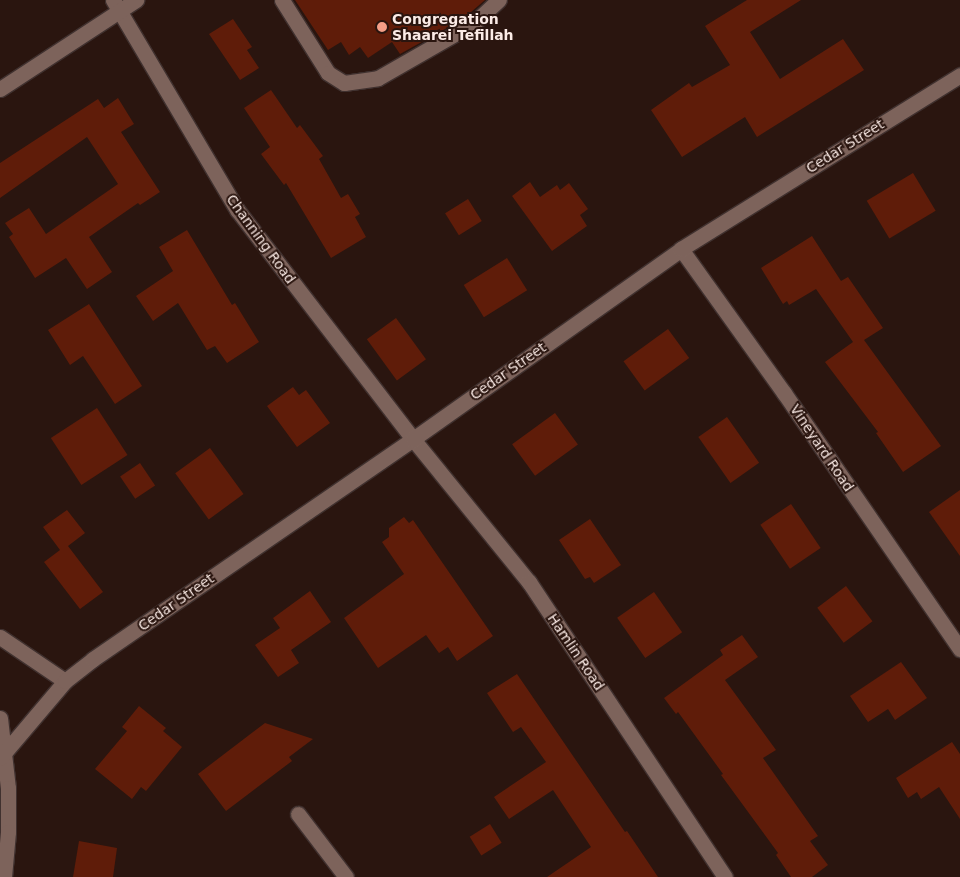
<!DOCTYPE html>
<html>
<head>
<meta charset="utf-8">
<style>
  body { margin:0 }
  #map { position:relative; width:960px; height:877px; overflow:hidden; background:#2a150f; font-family:"DejaVu Sans",sans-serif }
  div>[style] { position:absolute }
  .building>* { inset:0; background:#5f1c09; transform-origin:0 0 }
  .roads { filter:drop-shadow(1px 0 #40312f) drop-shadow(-1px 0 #40312f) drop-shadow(0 1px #40312f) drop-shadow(0 -1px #40312f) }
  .minor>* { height:15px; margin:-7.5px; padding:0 7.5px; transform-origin:7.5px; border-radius:7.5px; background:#7d635b }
  .dots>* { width:14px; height:14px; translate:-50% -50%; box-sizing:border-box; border:2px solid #2a150f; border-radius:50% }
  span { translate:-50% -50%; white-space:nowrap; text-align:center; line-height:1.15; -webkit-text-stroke:4px #2a150f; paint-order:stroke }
  .poi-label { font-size:14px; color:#fbebe6; font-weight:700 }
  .left { translate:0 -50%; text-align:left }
  .street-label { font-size:14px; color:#fbebe6 }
</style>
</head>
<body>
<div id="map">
  <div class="building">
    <div style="clip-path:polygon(295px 0,485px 0,463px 19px,400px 54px,392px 42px,368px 58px,360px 47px,349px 55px,341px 42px,328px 50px)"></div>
    <div style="clip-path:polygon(747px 0,801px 0,750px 32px,780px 79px,843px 39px,864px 70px,757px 137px,745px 117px,682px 157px,651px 110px,689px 83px,692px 87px,730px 65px,705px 26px)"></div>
    <div style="clip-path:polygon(233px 19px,252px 47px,247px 50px,259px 68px,240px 80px,209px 34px)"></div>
    <div style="clip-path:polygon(271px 90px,297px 128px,300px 125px,323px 156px,319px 159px,341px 198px,348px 194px,360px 214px,355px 217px,366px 237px,331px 258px,286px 183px,284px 185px,261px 154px,270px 147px,244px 108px)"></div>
    <div style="clip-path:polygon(118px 98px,134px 124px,121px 132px,160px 192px,140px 205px,138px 203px,89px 237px,112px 272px,87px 289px,66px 258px,35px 278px,9px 237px,13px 234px,5px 223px,29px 208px,46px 234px,118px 184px,87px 137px,0 198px,0 163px,98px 99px,104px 108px)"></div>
    <div style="left:913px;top:173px;width:44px;height:54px;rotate:59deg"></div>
    <div style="clip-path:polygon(530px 182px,540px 197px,557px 185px,560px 190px,569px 183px,588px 209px,580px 215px,587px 226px,552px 251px,512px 196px)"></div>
    <div style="left:468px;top:199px;width:26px;height:27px;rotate:58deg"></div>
    <div style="clip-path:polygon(187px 230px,232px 305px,235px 303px,259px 342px,227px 363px,215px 346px,207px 350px,178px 303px,153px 321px,136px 296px,173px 271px,159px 247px)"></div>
    <div style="clip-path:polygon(812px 236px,841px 281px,848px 277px,883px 328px,864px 340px,941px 446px,903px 472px,876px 433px,878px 432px,825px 362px,853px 342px,816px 289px,789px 305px,787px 301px,783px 304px,761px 268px)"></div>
    <div style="left:507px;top:258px;width:38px;height:51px;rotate:58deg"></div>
    <div style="clip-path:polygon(89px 304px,142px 386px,115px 404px,83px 356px,70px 365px,48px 330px)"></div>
    <div style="left:396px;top:318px;width:51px;height:36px;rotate:54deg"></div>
    <div style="left:668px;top:329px;width:36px;height:55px;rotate:54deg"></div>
    <div style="clip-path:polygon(293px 387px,299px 395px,306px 390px,330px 423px,297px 447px,267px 406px)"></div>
    <div style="left:97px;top:408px;width:56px;height:55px;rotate:57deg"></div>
    <div style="left:555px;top:413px;width:39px;height:53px;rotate:54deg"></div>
    <div style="left:727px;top:417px;width:56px;height:35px;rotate:55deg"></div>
    <div style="left:210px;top:448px;width:57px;height:43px;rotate:54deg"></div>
    <div style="left:140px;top:463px;width:27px;height:24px;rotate:56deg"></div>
    <div style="clip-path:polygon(960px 490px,960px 556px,929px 512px)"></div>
    <div style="left:791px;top:504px;width:53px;height:37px;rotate:56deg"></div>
    <div style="clip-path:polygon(67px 510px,85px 533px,68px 546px,103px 592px,80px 609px,44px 562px,60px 550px,43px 527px)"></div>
    <div style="clip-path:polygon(404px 517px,409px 523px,413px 520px,493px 636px,457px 661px,448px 647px,439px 653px,426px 635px,378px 668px,344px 618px,404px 574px,382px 542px,389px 537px,389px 528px)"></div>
    <div style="clip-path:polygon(590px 519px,621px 565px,594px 583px,590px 577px,585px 579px,559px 540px)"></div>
    <div style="left:846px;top:586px;width:44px;height:36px;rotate:53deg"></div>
    <div style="clip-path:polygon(310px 591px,331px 622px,291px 650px,299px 663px,278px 677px,255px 645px,280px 628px,273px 618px)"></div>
    <div style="left:654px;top:592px;width:49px;height:45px;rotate:55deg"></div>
    <div style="clip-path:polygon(742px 635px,758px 657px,725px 680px,776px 750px,763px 758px,818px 836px,810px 841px,828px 865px,812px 877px,791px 877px,776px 855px,778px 853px,721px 775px,723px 774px,678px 712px,676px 714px,664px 698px,723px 655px,720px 650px)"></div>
    <div style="clip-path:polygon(901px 662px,927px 698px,895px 720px,888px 709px,868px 722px,850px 696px)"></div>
    <div style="clip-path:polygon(517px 674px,625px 832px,627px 831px,658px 877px,547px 877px,591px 847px,553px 790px,509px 819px,494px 797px,546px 762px,521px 727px,513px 732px,487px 693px)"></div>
    <div style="clip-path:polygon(139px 706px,166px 728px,163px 731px,182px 747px,146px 791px,141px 787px,132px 799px,95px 769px,127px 731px,122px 727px)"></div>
    <div style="clip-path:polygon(265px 723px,313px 739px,289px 757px,292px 761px,226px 811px,198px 774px)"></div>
    <div style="clip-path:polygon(952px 742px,960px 754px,960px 819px,939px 787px,921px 799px,917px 792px,908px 798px,896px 778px)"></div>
    <div style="left:490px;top:824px;width:22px;height:24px;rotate:58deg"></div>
    <div style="clip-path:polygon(79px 841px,117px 848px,113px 877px,73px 877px)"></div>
  </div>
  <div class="roads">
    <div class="minor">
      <div style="left:113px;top:0;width:245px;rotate:59.4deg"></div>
      <div style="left:238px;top:211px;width:287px;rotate:52.5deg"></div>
      <div style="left:413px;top:439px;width:184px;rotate:51deg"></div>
      <div style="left:529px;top:582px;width:354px;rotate:56.4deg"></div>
      <div style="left:282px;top:0;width:86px;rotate:57.8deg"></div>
      <div style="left:328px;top:73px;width:19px;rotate:32deg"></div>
      <div style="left:344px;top:83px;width:34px;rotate:-8deg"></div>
      <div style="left:378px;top:78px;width:111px;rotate:-29.8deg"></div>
      <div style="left:474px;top:23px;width:34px;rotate:-43deg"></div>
      <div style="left:0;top:89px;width:163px;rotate:-33.2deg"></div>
      <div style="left:681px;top:249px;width:177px;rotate:54.4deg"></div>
      <div style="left:784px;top:393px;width:311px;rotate:55.5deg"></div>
      <div style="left:0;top:637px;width:78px;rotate:34.1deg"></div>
      <div style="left:0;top:718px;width:70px;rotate:83.5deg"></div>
      <div style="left:8px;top:788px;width:44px;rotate:90deg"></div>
      <div style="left:8px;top:832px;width:45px;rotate:95.1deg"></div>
      <div style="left:0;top:758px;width:101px;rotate:-49.8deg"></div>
      <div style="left:65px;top:681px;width:36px;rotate:-38deg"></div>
      <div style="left:93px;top:659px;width:388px;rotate:-34.5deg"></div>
      <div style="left:413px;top:439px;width:329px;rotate:-35.3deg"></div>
      <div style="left:681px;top:249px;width:329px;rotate:-31.9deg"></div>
      <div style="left:298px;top:814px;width:79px;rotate:52.7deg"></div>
    </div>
  </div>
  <div class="dots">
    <div style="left:382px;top:27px;background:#f49e87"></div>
  </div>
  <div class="poi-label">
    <span class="left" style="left:392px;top:27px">Congregation<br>Shaarei Tefillah</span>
  </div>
  <div class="street-label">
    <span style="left:845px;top:146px;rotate:-32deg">Cedar Street</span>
    <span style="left:261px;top:239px;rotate:54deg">Channing Road</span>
    <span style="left:508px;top:371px;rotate:-35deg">Cedar Street</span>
    <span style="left:822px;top:448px;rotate:56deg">Vineyard Road</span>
    <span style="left:176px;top:602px;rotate:-35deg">Cedar Street</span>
    <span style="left:576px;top:652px;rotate:56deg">Hamlin Road</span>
  </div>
</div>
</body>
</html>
